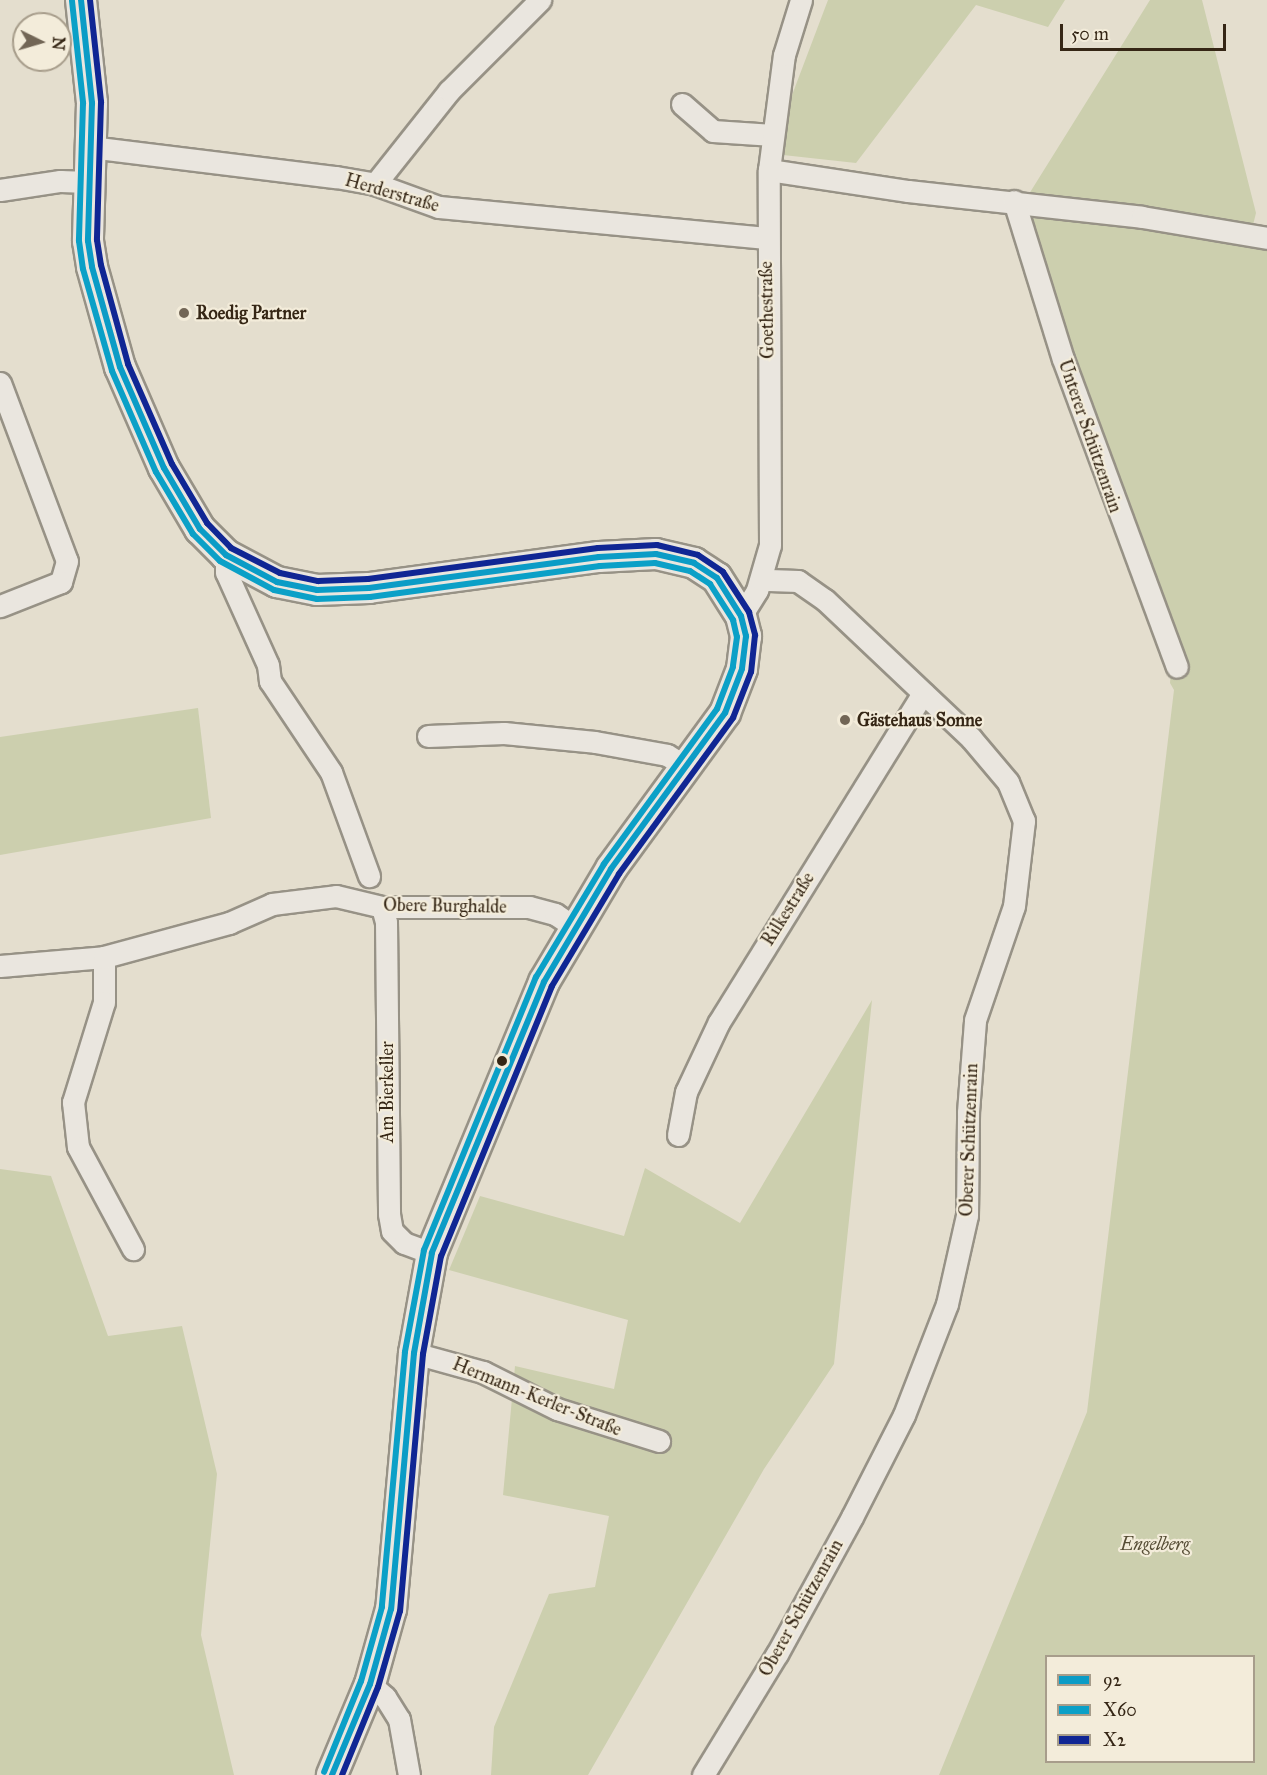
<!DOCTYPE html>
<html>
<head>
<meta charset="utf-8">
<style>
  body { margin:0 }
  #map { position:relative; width:1267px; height:1775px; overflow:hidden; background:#e4dece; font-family:"IM FELL Great Primer",serif }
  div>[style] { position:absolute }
  .green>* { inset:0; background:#cccfae }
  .roads { filter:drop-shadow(2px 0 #979286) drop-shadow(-2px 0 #979286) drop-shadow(0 2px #979286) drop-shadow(0 -2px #979286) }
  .street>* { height:21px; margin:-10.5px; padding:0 10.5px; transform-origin:10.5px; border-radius:10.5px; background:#eae6df }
  .secondary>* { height:30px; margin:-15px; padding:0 15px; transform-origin:15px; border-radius:15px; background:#eae6df }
  .bus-1>* { height:6px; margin:-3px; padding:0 3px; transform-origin:3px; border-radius:3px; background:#0b9cc6 }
  .bus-2>* { height:6px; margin:-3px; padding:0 3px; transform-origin:3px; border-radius:3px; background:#0ba0c7 }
  .bus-3>* { height:6px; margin:-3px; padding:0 3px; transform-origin:3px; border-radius:3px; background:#102694 }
  .dots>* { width:16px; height:16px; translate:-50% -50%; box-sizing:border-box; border:3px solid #f3ecda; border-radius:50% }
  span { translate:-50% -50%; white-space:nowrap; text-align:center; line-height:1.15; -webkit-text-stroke:4.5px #f3ecda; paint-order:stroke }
  .street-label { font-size:18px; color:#352615 }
  .poi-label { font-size:18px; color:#352615; font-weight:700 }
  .left { translate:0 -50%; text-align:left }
  .park-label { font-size:18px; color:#564d35; font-style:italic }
  .legend { position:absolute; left:1045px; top:1655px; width:210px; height:108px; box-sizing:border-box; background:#f3ecda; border:2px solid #a79d8b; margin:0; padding:8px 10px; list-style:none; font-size:18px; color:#352615 }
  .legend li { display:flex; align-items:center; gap:12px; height:30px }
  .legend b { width:30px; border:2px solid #a79d8b }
  .north { position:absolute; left:12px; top:12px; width:60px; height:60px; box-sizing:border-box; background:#f3ecda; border:2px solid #a79d8b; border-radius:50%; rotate:95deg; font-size:16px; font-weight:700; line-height:24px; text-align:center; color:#352615 }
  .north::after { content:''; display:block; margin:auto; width:21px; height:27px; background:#726656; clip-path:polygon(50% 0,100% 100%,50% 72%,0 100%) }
  .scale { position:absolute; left:1060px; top:24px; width:166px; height:27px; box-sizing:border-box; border:3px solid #352615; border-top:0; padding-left:8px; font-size:18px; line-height:21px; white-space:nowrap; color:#352615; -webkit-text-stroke:4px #f3ecda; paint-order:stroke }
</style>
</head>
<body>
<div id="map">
  <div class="green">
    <div style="clip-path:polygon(828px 0,1065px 0,1048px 27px,976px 5px,856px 163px,783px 155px,789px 103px)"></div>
    <div style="clip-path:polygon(evenodd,1150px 0,1202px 0,1256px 213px,1251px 233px,1267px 238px,1267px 1775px,939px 1775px,1087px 1412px,1174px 690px,1170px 683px,1172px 658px,1024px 202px,1150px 0,1046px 1656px,1254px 1656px,1254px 1762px,1046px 1762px,1046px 1656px)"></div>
    <div style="clip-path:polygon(198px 708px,211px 818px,0 855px,0 737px)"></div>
    <div style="clip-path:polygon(872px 1000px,834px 1364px,764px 1469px,588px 1775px,491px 1775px,494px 1727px,549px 1594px,595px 1587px,609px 1516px,503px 1495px,515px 1366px,614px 1389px,628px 1320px,449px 1270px,480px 1196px,624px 1236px,645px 1168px,740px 1223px)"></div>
    <div style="clip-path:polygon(0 1169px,51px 1176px,108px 1336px,182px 1326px,217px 1474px,201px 1635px,234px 1775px,0 1775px)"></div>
  </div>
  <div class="roads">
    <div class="street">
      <div style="left:682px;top:104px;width:41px;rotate:41.1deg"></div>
      <div style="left:713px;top:131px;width:60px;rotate:3.8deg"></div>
      <div style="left:90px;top:147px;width:248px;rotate:7deg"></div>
      <div style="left:336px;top:177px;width:40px;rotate:10deg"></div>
      <div style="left:375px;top:184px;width:68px;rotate:19.8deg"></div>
      <div style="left:439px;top:207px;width:329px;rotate:5.4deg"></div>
      <div style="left:769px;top:170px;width:141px;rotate:8.6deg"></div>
      <div style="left:908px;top:191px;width:235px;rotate:6.3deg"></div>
      <div style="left:1142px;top:217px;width:127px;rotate:9.5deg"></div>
      <div style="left:375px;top:184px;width:119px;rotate:-51.5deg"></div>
      <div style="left:449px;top:91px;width:129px;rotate:-45deg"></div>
      <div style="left:0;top:190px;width:61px;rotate:-8.5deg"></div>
      <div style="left:60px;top:181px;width:28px;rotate:2deg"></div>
      <div style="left:1014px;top:201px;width:165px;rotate:72.8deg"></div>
      <div style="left:1063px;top:359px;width:328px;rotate:69.7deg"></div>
      <div style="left:0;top:383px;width:190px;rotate:69.4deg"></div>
      <div style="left:67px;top:561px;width:22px;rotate:106deg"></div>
      <div style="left:61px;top:582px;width:66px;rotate:158.5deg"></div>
      <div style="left:226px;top:555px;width:17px;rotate:90deg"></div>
      <div style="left:226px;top:572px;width:102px;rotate:65.7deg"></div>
      <div style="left:268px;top:665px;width:16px;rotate:83deg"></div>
      <div style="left:270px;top:681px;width:110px;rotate:56.2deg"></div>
      <div style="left:331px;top:772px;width:111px;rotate:69.9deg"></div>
      <div style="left:741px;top:616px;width:31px;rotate:-58deg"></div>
      <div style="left:757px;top:590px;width:47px;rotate:-73.9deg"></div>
      <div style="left:770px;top:545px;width:375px;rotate:-90.2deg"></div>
      <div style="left:769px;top:170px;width:116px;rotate:-82.6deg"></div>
      <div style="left:784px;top:55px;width:58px;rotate:-72.8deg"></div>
      <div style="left:428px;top:736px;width:76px;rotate:-2.3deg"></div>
      <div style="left:504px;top:733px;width:91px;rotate:5.6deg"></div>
      <div style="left:595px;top:742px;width:73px;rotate:10.2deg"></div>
      <div style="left:667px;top:755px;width:22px;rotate:32deg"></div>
      <div style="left:382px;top:907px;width:16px;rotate:75deg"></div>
      <div style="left:386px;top:922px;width:292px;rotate:89.4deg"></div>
      <div style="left:389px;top:1214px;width:17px;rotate:80deg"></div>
      <div style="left:392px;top:1231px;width:17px;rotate:45deg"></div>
      <div style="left:404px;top:1243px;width:30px;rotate:20deg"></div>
      <div style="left:104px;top:957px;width:45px;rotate:90deg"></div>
      <div style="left:104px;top:1002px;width:105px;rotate:107.2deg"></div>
      <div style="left:73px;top:1102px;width:45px;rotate:83.7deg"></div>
      <div style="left:78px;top:1147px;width:116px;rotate:61.7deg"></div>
      <div style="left:0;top:966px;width:104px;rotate:-4.9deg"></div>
      <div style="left:104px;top:957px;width:130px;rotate:-15.2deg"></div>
      <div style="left:229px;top:923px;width:47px;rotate:-23.8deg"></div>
      <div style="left:272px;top:904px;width:64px;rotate:-7.1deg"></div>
      <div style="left:336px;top:896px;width:47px;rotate:13.4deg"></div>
      <div style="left:382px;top:907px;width:147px"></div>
      <div style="left:529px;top:907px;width:27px;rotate:15deg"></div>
      <div style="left:555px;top:914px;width:23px;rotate:34deg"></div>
      <div style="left:678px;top:1135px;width:44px;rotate:-79.5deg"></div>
      <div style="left:686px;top:1092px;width:77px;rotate:-64.8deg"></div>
      <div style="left:719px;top:1022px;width:387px;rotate:-58.2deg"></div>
      <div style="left:414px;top:1353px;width:72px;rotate:15.4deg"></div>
      <div style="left:483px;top:1372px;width:83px;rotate:26.6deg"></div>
      <div style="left:557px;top:1409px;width:107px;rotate:17.4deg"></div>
      <div style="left:370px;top:1684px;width:20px;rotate:41deg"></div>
      <div style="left:385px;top:1697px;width:26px;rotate:58deg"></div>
      <div style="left:399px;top:1719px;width:57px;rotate:79.9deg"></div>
      <div style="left:703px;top:1775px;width:142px;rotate:-58.6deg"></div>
      <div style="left:777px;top:1654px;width:156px;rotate:-61.3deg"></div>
      <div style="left:852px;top:1517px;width:114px;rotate:-63deg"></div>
      <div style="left:904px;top:1415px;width:119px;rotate:-68.8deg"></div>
      <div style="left:947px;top:1304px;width:91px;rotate:-77.3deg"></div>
      <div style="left:967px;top:1215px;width:103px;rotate:-89.4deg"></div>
      <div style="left:968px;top:1112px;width:92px;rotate:-85.6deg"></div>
      <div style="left:975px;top:1020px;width:120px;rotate:-71.1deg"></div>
      <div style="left:1014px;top:906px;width:86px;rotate:-83.3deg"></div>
      <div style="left:1024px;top:821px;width:42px;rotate:-112.3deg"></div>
      <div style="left:1008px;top:782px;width:57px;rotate:-130.1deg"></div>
      <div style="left:971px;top:738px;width:201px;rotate:-136.6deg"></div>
      <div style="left:825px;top:600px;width:33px;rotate:-145deg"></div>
      <div style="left:798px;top:581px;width:37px;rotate:-178deg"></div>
    </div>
    <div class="secondary">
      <div style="left:81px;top:0;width:104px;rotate:83.9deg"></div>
      <div style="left:92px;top:103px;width:138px;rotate:91.7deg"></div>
      <div style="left:88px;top:241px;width:26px;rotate:81deg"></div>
      <div style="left:92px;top:267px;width:104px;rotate:74.4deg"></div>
      <div style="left:120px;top:367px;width:110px;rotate:66.5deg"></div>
      <div style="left:164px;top:468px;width:71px;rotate:59.5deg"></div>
      <div style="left:200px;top:529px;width:37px;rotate:45deg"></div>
      <div style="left:226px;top:555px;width:58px;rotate:27.9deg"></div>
      <div style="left:277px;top:582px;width:41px;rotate:11.3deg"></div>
      <div style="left:317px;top:590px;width:52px;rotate:-2.2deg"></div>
      <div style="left:369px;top:588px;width:232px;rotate:-7.7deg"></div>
      <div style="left:599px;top:557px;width:57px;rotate:-3deg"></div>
      <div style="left:656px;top:554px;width:39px;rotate:13deg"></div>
      <div style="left:694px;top:563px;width:27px;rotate:33deg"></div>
      <div style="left:717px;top:578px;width:45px;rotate:57.7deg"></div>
      <div style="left:741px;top:616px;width:21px;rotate:76deg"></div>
      <div style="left:746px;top:636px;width:33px;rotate:97deg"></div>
      <div style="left:742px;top:669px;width:47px;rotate:111.1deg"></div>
      <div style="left:725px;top:713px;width:193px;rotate:126.2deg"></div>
      <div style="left:611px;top:869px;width:131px;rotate:120.7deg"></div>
      <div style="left:544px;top:982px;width:293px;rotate:112.5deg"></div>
      <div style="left:432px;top:1253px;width:102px;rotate:100.2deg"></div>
      <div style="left:414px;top:1353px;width:257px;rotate:95.1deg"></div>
      <div style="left:391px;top:1609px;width:78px;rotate:105.6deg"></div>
      <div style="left:370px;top:1684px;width:99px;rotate:112.7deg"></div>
    </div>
  </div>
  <div class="bus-1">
    <div style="left:81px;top:0;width:104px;rotate:83.9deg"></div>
    <div style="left:92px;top:103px;width:138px;rotate:91.7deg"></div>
    <div style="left:88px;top:241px;width:26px;rotate:81deg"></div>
    <div style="left:92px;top:267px;width:104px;rotate:74.4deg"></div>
    <div style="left:120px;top:367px;width:110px;rotate:66.5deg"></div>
    <div style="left:164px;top:468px;width:71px;rotate:59.5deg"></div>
    <div style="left:200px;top:529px;width:37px;rotate:45deg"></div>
    <div style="left:226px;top:555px;width:58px;rotate:27.9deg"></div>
    <div style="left:277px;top:582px;width:41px;rotate:11.3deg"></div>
    <div style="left:317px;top:590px;width:52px;rotate:-2.2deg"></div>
    <div style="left:369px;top:588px;width:232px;rotate:-7.7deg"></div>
    <div style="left:599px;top:557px;width:57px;rotate:-3deg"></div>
    <div style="left:656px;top:554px;width:39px;rotate:13deg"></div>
    <div style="left:694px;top:563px;width:27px;rotate:33deg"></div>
    <div style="left:717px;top:578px;width:45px;rotate:57.7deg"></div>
    <div style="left:741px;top:616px;width:21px;rotate:76deg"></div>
    <div style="left:746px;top:636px;width:33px;rotate:97deg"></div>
    <div style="left:742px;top:669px;width:47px;rotate:111.1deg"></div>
    <div style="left:725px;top:713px;width:193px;rotate:126.2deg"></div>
    <div style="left:611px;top:869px;width:131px;rotate:120.7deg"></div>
    <div style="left:544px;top:982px;width:293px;rotate:112.5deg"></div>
    <div style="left:432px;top:1253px;width:102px;rotate:100.2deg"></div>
    <div style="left:414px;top:1353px;width:257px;rotate:95.1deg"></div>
    <div style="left:391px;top:1609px;width:78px;rotate:105.6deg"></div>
    <div style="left:370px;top:1684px;width:99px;rotate:112.7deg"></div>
  </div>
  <div class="bus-2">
    <div style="left:72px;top:1px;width:103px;rotate:83.8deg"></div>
    <div style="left:83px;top:103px;width:138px;rotate:91.7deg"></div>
    <div style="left:79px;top:241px;width:28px;rotate:82deg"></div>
    <div style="left:83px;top:269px;width:106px;rotate:74.1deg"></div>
    <div style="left:112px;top:371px;width:110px;rotate:66.5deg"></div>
    <div style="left:156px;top:472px;width:72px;rotate:59.2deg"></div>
    <div style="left:193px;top:534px;width:38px;rotate:45deg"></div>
    <div style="left:220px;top:561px;width:61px;rotate:28.2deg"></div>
    <div style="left:274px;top:590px;width:44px;rotate:11.8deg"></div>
    <div style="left:317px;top:599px;width:53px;rotate:-2.2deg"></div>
    <div style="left:370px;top:597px;width:232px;rotate:-7.7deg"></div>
    <div style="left:600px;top:566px;width:55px;rotate:-3.1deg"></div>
    <div style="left:655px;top:563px;width:36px;rotate:13deg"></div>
    <div style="left:690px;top:571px;width:24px;rotate:33deg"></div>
    <div style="left:710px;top:584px;width:43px;rotate:57.4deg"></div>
    <div style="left:733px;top:620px;width:17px;rotate:77deg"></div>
    <div style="left:737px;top:637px;width:30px;rotate:98deg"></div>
    <div style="left:733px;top:667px;width:45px;rotate:110.9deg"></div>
    <div style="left:717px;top:709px;width:192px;rotate:126.1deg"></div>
    <div style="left:604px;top:864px;width:132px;rotate:121deg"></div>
    <div style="left:536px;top:977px;width:295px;rotate:112.3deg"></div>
    <div style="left:424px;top:1250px;width:104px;rotate:100.6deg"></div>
    <div style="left:405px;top:1352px;width:256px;rotate:95.2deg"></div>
    <div style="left:382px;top:1607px;width:77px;rotate:105.8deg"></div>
    <div style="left:361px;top:1681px;width:98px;rotate:112.1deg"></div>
  </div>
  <div class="bus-3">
    <div style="left:90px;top:0;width:103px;rotate:83.8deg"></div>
    <div style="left:101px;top:102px;width:138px;rotate:91.7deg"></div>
    <div style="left:97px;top:240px;width:25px;rotate:81deg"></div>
    <div style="left:101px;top:265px;width:103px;rotate:74.7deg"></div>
    <div style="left:128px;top:364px;width:109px;rotate:66.3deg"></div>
    <div style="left:172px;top:464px;width:69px;rotate:59.3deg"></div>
    <div style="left:207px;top:523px;width:35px;rotate:46deg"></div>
    <div style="left:231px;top:548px;width:55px;rotate:27deg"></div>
    <div style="left:280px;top:573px;width:39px;rotate:12deg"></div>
    <div style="left:318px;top:581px;width:50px;rotate:-2.3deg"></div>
    <div style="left:368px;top:579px;width:232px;rotate:-7.7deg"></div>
    <div style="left:598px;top:548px;width:59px;rotate:-2.9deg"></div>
    <div style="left:657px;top:545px;width:42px;rotate:13.7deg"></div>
    <div style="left:698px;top:555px;width:30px;rotate:34deg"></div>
    <div style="left:723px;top:572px;width:48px;rotate:57deg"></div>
    <div style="left:749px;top:612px;width:24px;rotate:75deg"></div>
    <div style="left:755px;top:635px;width:37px;rotate:96deg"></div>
    <div style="left:751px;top:672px;width:49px;rotate:111.4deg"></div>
    <div style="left:733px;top:718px;width:193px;rotate:126.2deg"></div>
    <div style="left:619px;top:874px;width:131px;rotate:120.9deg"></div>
    <div style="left:552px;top:986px;width:292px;rotate:112.3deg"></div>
    <div style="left:441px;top:1256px;width:100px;rotate:100.4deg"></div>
    <div style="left:423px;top:1354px;width:258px;rotate:95.1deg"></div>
    <div style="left:400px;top:1611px;width:79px;rotate:106.1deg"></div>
    <div style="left:378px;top:1687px;width:95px;rotate:112.2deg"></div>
  </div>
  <div class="dots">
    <div style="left:184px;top:313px;background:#726656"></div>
    <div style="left:845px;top:720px;background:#726656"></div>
    <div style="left:502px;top:1061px;background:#352615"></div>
  </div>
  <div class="street-label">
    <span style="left:392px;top:193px;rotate:16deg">Herderstraße</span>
    <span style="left:767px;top:310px;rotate:-91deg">Goethestraße</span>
    <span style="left:1090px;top:436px;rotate:71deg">Unterer Schützenrain</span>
    <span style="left:445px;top:906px;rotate:1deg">Obere Burghalde</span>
    <span style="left:788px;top:909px;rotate:-58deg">Rilkestraße</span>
    <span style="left:387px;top:1092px;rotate:-90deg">Am Bierkeller</span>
    <span style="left:969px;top:1140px;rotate:-88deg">Oberer Schützenrain</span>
    <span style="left:537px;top:1397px;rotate:22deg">Hermann-Kerler-Straße</span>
    <span style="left:801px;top:1608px;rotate:-61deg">Oberer Schützenrain</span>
  </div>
  <div class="poi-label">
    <span class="left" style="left:196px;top:313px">Roedig Partner</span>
    <span class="left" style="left:857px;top:720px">Gästehaus Sonne</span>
  </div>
  <div class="park-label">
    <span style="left:1155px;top:1544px">Engelberg</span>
  </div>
  <ul class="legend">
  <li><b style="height:8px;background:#0b9cc6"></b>92</li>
  <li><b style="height:8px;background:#0ba0c7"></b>X60</li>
  <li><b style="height:8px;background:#102694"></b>X2</li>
  </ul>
  <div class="north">N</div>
  <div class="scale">50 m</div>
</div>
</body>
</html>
